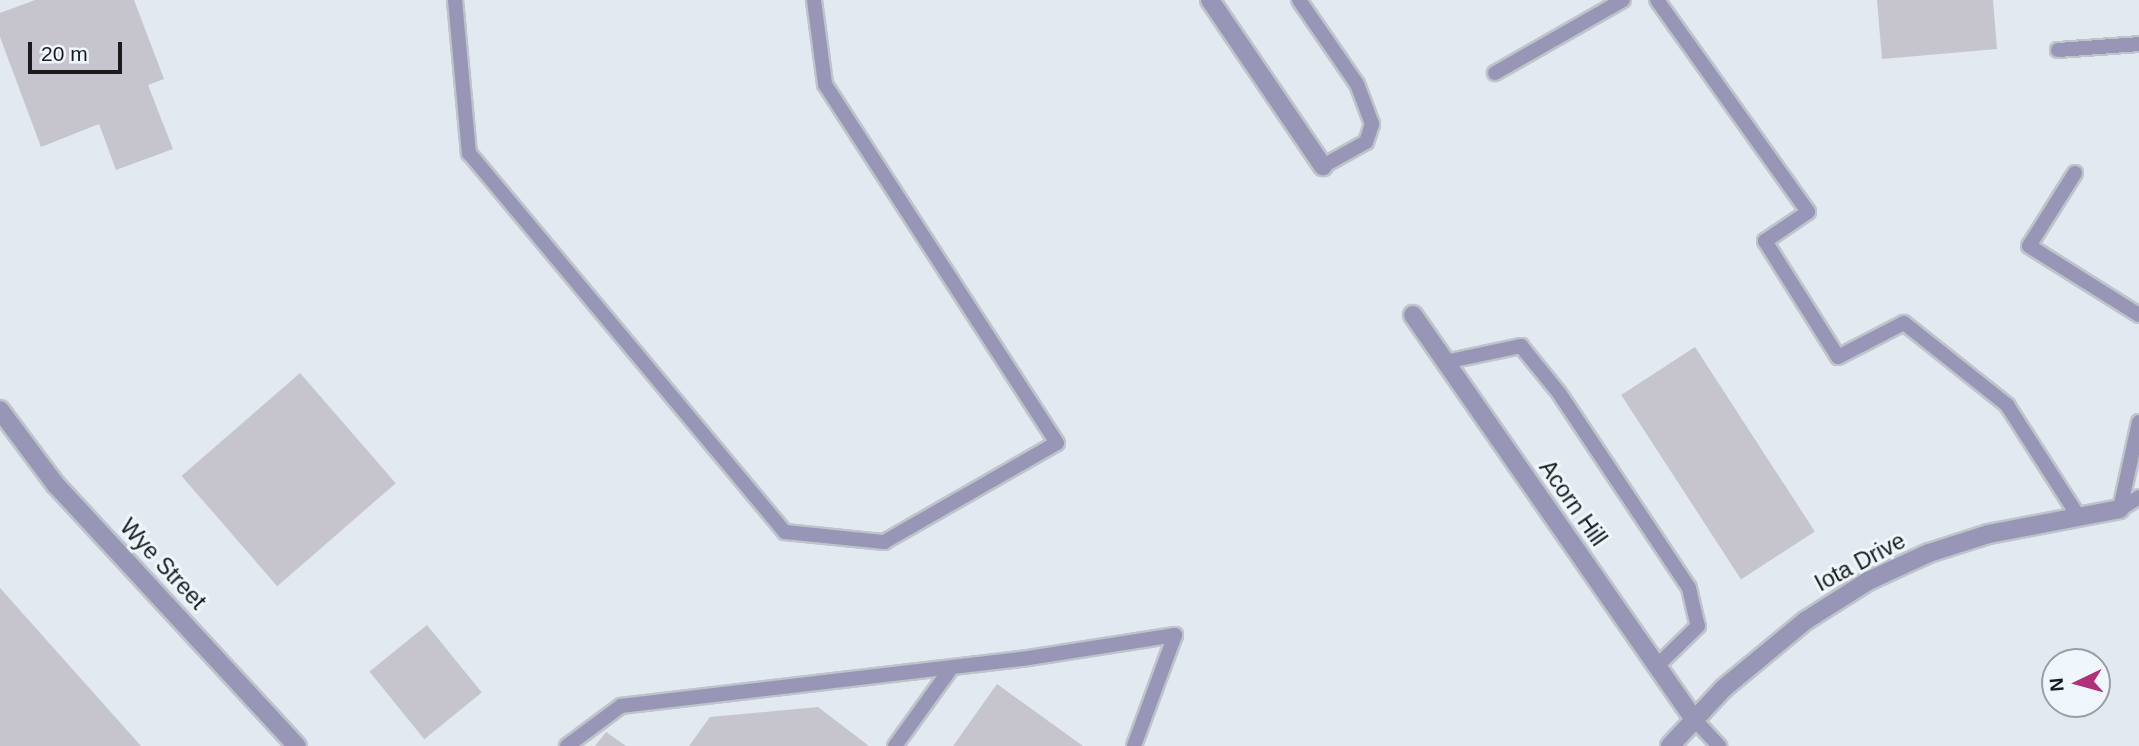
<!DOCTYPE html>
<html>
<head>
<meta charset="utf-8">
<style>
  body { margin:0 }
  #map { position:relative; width:2139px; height:746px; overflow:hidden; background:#e2e9f0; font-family:Helvetica,sans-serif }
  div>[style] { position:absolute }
  .building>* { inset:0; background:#c6c5cd; transform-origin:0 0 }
  .roads { filter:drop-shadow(2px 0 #bec4ca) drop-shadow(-2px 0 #bec4ca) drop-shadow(0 2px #bec4ca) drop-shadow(0 -2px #bec4ca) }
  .service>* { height:14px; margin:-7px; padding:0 7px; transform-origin:7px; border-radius:7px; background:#9796b7 }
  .minor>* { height:18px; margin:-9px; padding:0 9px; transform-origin:9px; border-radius:9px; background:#9796b7 }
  span { translate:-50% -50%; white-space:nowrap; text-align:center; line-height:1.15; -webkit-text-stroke:6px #eff7fd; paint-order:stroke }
  .street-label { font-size:23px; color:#191b1d }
  .north { position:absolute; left:2041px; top:648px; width:70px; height:70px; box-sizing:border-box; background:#eff7fd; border:2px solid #999fa3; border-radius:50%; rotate:265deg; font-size:19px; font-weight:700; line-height:28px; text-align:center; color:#191b1d }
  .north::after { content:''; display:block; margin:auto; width:24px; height:32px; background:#b1307b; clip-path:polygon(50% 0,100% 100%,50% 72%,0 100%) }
  .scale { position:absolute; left:28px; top:42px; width:94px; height:32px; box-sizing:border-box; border:4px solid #191b1d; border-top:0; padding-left:9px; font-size:21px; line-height:24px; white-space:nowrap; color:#191b1d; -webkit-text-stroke:5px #eff7fd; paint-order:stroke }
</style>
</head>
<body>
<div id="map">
  <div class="building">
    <div style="clip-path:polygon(35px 0,134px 0,164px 79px,148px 85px,173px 149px,116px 170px,99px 124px,41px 147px,0 37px,0 13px)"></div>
    <div style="clip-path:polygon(1877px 0,1993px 0,1997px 49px,1882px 59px)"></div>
    <div style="left:1695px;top:347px;width:220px;height:88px;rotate:57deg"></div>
    <div style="left:300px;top:373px;width:146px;height:157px;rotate:49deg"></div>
    <div style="clip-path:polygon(0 588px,141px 746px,0 746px)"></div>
    <div style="left:427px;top:625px;width:87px;height:74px;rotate:51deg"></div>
    <div style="clip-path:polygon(997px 684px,1083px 746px,953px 746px)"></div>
    <div style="clip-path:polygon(818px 707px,869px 746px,689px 746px,710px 717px)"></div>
    <div style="clip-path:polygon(606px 732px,626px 746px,595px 746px)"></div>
  </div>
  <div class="roads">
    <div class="service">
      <div style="left:455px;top:0;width:154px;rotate:84.8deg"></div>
      <div style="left:469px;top:153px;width:493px;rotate:50.2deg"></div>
      <div style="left:785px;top:532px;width:100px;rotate:5.8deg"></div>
      <div style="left:884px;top:542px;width:199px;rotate:-29.8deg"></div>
      <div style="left:1057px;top:443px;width:427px;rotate:-122.9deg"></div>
      <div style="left:825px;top:84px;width:85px;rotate:-97.5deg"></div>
      <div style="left:1299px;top:0;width:102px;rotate:55.4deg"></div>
      <div style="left:1357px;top:84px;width:43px;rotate:69.4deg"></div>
      <div style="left:1372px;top:124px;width:19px;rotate:108deg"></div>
      <div style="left:1366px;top:142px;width:49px;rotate:150.8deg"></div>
      <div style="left:1657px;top:0;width:260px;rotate:54.5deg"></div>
      <div style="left:1808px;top:212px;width:52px;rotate:146deg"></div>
      <div style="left:1765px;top:241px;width:137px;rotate:57.8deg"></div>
      <div style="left:1838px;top:357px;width:74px;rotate:-27.3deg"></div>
      <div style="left:1904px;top:323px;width:132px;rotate:38.5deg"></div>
      <div style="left:2007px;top:405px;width:133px;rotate:57.3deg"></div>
      <div style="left:2058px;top:50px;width:81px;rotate:-4.2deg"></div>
      <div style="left:1495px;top:73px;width:147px;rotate:-29.7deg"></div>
      <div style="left:2075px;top:173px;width:86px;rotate:122.2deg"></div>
      <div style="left:2029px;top:246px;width:130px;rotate:32.1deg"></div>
      <div style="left:1445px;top:362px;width:78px;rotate:-11.9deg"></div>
      <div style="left:1521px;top:346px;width:60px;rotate:51deg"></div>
      <div style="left:1559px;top:393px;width:234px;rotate:56.3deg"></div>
      <div style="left:1689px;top:588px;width:39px;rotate:77deg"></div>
      <div style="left:1698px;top:626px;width:57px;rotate:135.7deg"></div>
      <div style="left:2120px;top:509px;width:89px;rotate:-77.7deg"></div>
      <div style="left:2120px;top:509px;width:22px;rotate:-32deg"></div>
      <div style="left:1694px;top:719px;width:37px;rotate:47deg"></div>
      <div style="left:567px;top:746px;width:67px;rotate:-36.5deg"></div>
      <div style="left:621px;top:706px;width:404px;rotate:-6.7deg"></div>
      <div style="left:1022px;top:659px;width:155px;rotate:-8.9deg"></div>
      <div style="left:1175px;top:635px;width:118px;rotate:110.3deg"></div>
      <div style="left:895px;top:746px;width:97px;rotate:-54.2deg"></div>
    </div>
    <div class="minor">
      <div style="left:1210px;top:0;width:201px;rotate:55.8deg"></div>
      <div style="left:1413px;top:315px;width:492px;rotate:55.2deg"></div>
      <div style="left:0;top:410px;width:94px;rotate:53.3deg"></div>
      <div style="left:56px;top:485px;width:355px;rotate:47.3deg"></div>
      <div style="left:1670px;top:746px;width:79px;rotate:-47deg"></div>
      <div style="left:1724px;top:688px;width:105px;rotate:-39.6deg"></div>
      <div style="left:1805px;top:621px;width:75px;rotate:-32.4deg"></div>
      <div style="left:1868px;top:581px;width:67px;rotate:-24.7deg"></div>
      <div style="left:1929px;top:553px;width:63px;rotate:-17.6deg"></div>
      <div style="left:1989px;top:534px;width:133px;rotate:-10.8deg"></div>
    </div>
  </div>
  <div class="street-label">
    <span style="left:1573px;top:503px;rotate:55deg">Acorn Hill</span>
    <span style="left:1860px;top:562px;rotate:-28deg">Iota Drive</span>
    <span style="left:163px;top:564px;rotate:47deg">Wye Street</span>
  </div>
  <div class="north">N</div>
  <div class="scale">20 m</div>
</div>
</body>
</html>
